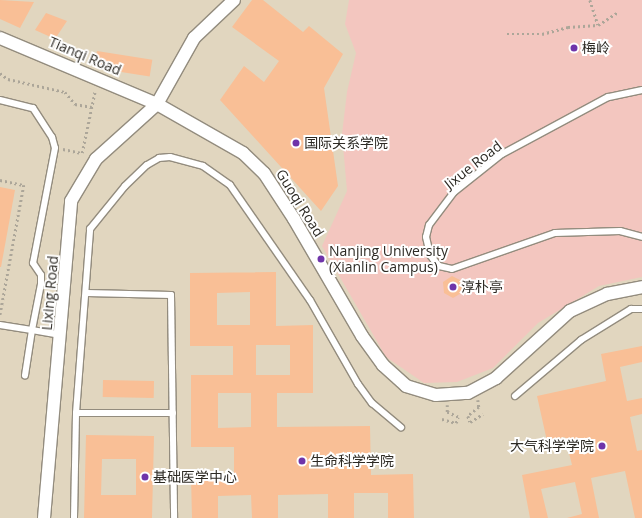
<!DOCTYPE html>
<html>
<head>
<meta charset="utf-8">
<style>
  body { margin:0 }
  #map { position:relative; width:642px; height:518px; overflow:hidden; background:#e8e0d0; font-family:"Open Sans","Noto Sans SC",sans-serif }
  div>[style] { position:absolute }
  .built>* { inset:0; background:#e1d6bf; transform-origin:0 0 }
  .green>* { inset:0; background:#f3c6bf }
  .building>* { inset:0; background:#f9bf96; transform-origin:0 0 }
  .path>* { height:2.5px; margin-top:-1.25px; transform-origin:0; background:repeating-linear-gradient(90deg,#aca699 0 2px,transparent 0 5px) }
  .roads { filter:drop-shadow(1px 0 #938c7e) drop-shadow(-1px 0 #938c7e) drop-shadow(0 1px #938c7e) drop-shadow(0 -1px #938c7e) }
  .lane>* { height:6px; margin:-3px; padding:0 3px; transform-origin:3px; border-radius:3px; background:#fff }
  .street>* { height:12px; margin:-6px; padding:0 6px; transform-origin:6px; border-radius:6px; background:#fff }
  .dots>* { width:11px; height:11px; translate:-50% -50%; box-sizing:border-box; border:2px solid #fff; border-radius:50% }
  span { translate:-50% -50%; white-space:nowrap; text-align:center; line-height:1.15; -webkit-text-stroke:4px #fff; paint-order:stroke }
  .poi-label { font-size:14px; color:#2d2a24 }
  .left { translate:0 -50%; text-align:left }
  .right { translate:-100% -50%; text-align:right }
  .street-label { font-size:14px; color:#2d2a24 }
</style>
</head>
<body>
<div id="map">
  <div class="built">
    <div style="left:0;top:0;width:642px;height:518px"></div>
  </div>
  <div class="green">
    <div style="clip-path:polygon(349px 0,642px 0,642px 277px,599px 286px,538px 323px,493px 368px,457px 382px,424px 383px,386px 357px,322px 246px,347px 191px,342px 134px,347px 92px,356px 53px,345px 24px)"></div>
  </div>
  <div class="building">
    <div style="clip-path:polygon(0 0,34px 2px,20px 28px,0 19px)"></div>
    <div style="clip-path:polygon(252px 0,263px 0,303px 32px,309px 26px,343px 54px,324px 88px,338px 186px,321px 211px,220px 100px,244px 66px,264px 82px,279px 61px,232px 27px)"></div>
    <div style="clip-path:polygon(46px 13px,67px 21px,55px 39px,35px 30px)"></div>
    <div style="left:97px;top:51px;width:56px;height:17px;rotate:9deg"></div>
    <div style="clip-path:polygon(0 187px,15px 190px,1px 267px,0 267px)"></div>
    <div style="clip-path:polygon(evenodd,276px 272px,276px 326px,313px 325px,313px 393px,277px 393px,277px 427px,370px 426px,371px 475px,413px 474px,414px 518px,388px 518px,388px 493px,354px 493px,354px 518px,328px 518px,328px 494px,278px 495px,278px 518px,252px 518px,251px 495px,218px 496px,218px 518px,192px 518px,191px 476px,234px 476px,234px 447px,191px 447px,191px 375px,233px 375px,233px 346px,190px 346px,190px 273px,276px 272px,250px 292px,250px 325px,217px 325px,217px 293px,250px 292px,276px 272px,256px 345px,290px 345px,290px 375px,256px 375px,256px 345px,276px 272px,218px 393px,251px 393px,251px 427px,218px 428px,218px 393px)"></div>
    <div style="clip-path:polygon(452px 276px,462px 281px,463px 292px,453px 298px,444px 293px,443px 282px)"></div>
    <div style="clip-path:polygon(642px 346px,642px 362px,620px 367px,627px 401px,642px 398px,642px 414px,630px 417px,637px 451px,642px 450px,642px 518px,635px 518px,625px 471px,591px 478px,599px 518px,567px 518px,582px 514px,575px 482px,541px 489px,548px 518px,530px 518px,522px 475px,572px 465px,565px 437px,547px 441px,537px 396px,606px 381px,601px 354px)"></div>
    <div style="left:103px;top:380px;width:51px;height:17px;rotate:1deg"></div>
    <div style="clip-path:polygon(evenodd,86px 435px,154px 436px,152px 518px,84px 518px,86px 435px,102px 459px,136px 459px,136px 495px,101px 495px,102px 459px)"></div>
  </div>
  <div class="path">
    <div style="left:590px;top:0;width:26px;rotate:72deg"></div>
    <div style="left:507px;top:34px;width:35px"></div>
    <div style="left:542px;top:34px;width:27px;rotate:-15deg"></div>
    <div style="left:568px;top:27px;width:30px;rotate:-4deg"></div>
    <div style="left:598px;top:25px;width:24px;rotate:-33deg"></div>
    <div style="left:0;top:73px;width:10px;rotate:37deg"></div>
    <div style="left:8px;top:79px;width:58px;rotate:12.8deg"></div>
    <div style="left:65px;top:92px;width:16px;rotate:50deg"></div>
    <div style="left:75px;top:104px;width:17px;rotate:10deg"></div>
    <div style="left:63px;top:149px;width:19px;rotate:12deg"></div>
    <div style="left:82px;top:153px;width:63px;rotate:-78.2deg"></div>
    <div style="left:0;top:180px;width:25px;rotate:12deg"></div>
    <div style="left:24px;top:185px;width:133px;rotate:100.4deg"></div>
    <div style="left:478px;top:400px;width:7px;rotate:82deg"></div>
    <div style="left:479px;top:407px;width:14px;rotate:141deg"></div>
    <div style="left:468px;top:416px;width:6px;rotate:72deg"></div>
    <div style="left:470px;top:422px;width:15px;rotate:-32deg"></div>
    <div style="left:442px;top:419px;width:15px;rotate:16deg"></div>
    <div style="left:456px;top:423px;width:6px;rotate:-72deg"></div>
    <div style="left:458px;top:417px;width:12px;rotate:-156deg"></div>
    <div style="left:447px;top:412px;width:7px;rotate:-90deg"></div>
  </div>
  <div class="roads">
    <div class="lane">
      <div style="left:642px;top:90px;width:35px;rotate:168deg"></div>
      <div style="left:608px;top:97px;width:120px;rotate:151.7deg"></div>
      <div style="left:502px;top:154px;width:61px;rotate:141.6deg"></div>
      <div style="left:454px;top:192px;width:41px;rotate:127.1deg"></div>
      <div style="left:429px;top:225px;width:12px;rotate:104deg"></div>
      <div style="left:426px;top:237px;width:18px;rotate:77deg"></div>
      <div style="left:430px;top:255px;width:14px;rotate:51deg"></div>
      <div style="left:439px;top:266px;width:13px;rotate:13deg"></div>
      <div style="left:452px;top:269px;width:109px;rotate:-19.3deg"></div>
      <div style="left:555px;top:233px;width:65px;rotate:-1.8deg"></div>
      <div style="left:620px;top:231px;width:23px;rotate:15deg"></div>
      <div style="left:0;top:100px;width:34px;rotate:14deg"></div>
      <div style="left:33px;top:108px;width:35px;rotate:57deg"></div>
      <div style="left:52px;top:137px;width:11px;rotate:75deg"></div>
      <div style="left:55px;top:148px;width:117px;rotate:100.8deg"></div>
      <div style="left:33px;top:263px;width:14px;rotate:56deg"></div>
      <div style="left:41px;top:275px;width:9px;rotate:90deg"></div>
      <div style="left:41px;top:284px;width:47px;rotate:101.1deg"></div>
      <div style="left:32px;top:330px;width:29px;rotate:10deg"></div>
      <div style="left:87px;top:293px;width:84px;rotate:1.4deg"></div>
      <div style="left:171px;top:295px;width:223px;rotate:89.2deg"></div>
      <div style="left:0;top:325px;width:32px;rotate:9deg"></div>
      <div style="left:32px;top:330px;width:46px;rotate:98.8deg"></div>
      <div style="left:515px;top:396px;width:87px;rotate:-40.3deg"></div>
      <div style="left:581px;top:340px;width:59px;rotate:-31.8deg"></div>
      <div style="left:631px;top:309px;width:11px"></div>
      <div style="left:76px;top:413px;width:185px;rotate:-85.6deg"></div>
      <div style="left:90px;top:229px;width:55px;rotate:-50.9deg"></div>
      <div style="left:125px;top:186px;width:30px;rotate:-44deg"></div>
      <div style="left:147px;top:165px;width:14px;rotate:-30deg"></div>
      <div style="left:159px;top:158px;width:11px;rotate:-5deg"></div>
      <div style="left:170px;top:157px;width:34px;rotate:15deg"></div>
      <div style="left:203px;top:166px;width:33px;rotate:35deg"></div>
      <div style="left:230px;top:185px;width:140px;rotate:55.2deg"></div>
      <div style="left:310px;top:300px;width:97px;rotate:60.3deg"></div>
      <div style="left:358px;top:384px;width:24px;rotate:54deg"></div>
      <div style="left:372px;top:403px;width:38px;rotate:40deg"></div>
      <div style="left:74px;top:518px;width:105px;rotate:-88.9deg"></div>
      <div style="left:76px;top:413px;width:97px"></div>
    </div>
    <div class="street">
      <div style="left:0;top:38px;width:170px;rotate:22.8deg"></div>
      <div style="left:157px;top:104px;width:99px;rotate:29.7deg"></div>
      <div style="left:243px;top:153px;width:29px;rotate:44deg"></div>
      <div style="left:264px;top:173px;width:55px;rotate:56.9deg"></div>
      <div style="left:294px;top:219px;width:135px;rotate:59.8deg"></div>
      <div style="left:362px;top:336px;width:36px;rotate:54deg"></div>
      <div style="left:383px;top:365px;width:31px;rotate:42deg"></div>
      <div style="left:406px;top:386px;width:31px;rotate:17deg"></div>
      <div style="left:436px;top:395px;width:32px;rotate:-4deg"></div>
      <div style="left:468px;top:393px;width:32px;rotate:-28deg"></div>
      <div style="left:496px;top:378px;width:100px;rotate:-42.2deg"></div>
      <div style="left:570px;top:311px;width:41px;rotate:-24.7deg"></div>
      <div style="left:607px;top:294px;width:36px;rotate:-11deg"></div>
      <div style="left:44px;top:518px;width:318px;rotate:-85.1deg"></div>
      <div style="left:71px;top:201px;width:49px;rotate:-59.2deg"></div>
      <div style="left:96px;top:159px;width:82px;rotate:-42deg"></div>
      <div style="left:157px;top:104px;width:76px;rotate:-60.7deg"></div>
      <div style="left:194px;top:38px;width:55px;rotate:-43.5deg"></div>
    </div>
  </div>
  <div class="dots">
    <div style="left:574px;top:48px;background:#6f34aa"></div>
    <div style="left:296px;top:143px;background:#6f34aa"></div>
    <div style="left:321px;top:259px;background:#6f34aa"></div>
    <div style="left:453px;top:287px;background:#6f34aa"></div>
    <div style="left:602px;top:446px;background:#6f34aa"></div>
    <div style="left:302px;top:461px;background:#6f34aa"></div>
    <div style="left:145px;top:477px;background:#6f34aa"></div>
  </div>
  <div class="poi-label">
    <span class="left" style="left:582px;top:48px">梅岭</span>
    <span class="left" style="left:304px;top:143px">国际关系学院</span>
    <span class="left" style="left:329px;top:259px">Nanjing University<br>(Xianlin Campus)</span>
    <span class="left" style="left:461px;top:287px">淳朴亭</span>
    <span class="right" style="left:594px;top:446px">大气科学学院</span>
    <span class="left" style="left:310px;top:461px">生命科学学院</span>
    <span class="left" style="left:153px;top:477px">基础医学中心</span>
  </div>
  <div class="street-label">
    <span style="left:85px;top:56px;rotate:23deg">Tianqi Road</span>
    <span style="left:473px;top:165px;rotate:-38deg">Jixue Road</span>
    <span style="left:300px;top:203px;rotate:58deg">Guoqi Road</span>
    <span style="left:50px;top:293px;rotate:-85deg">Lixing Road</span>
  </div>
</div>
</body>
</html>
